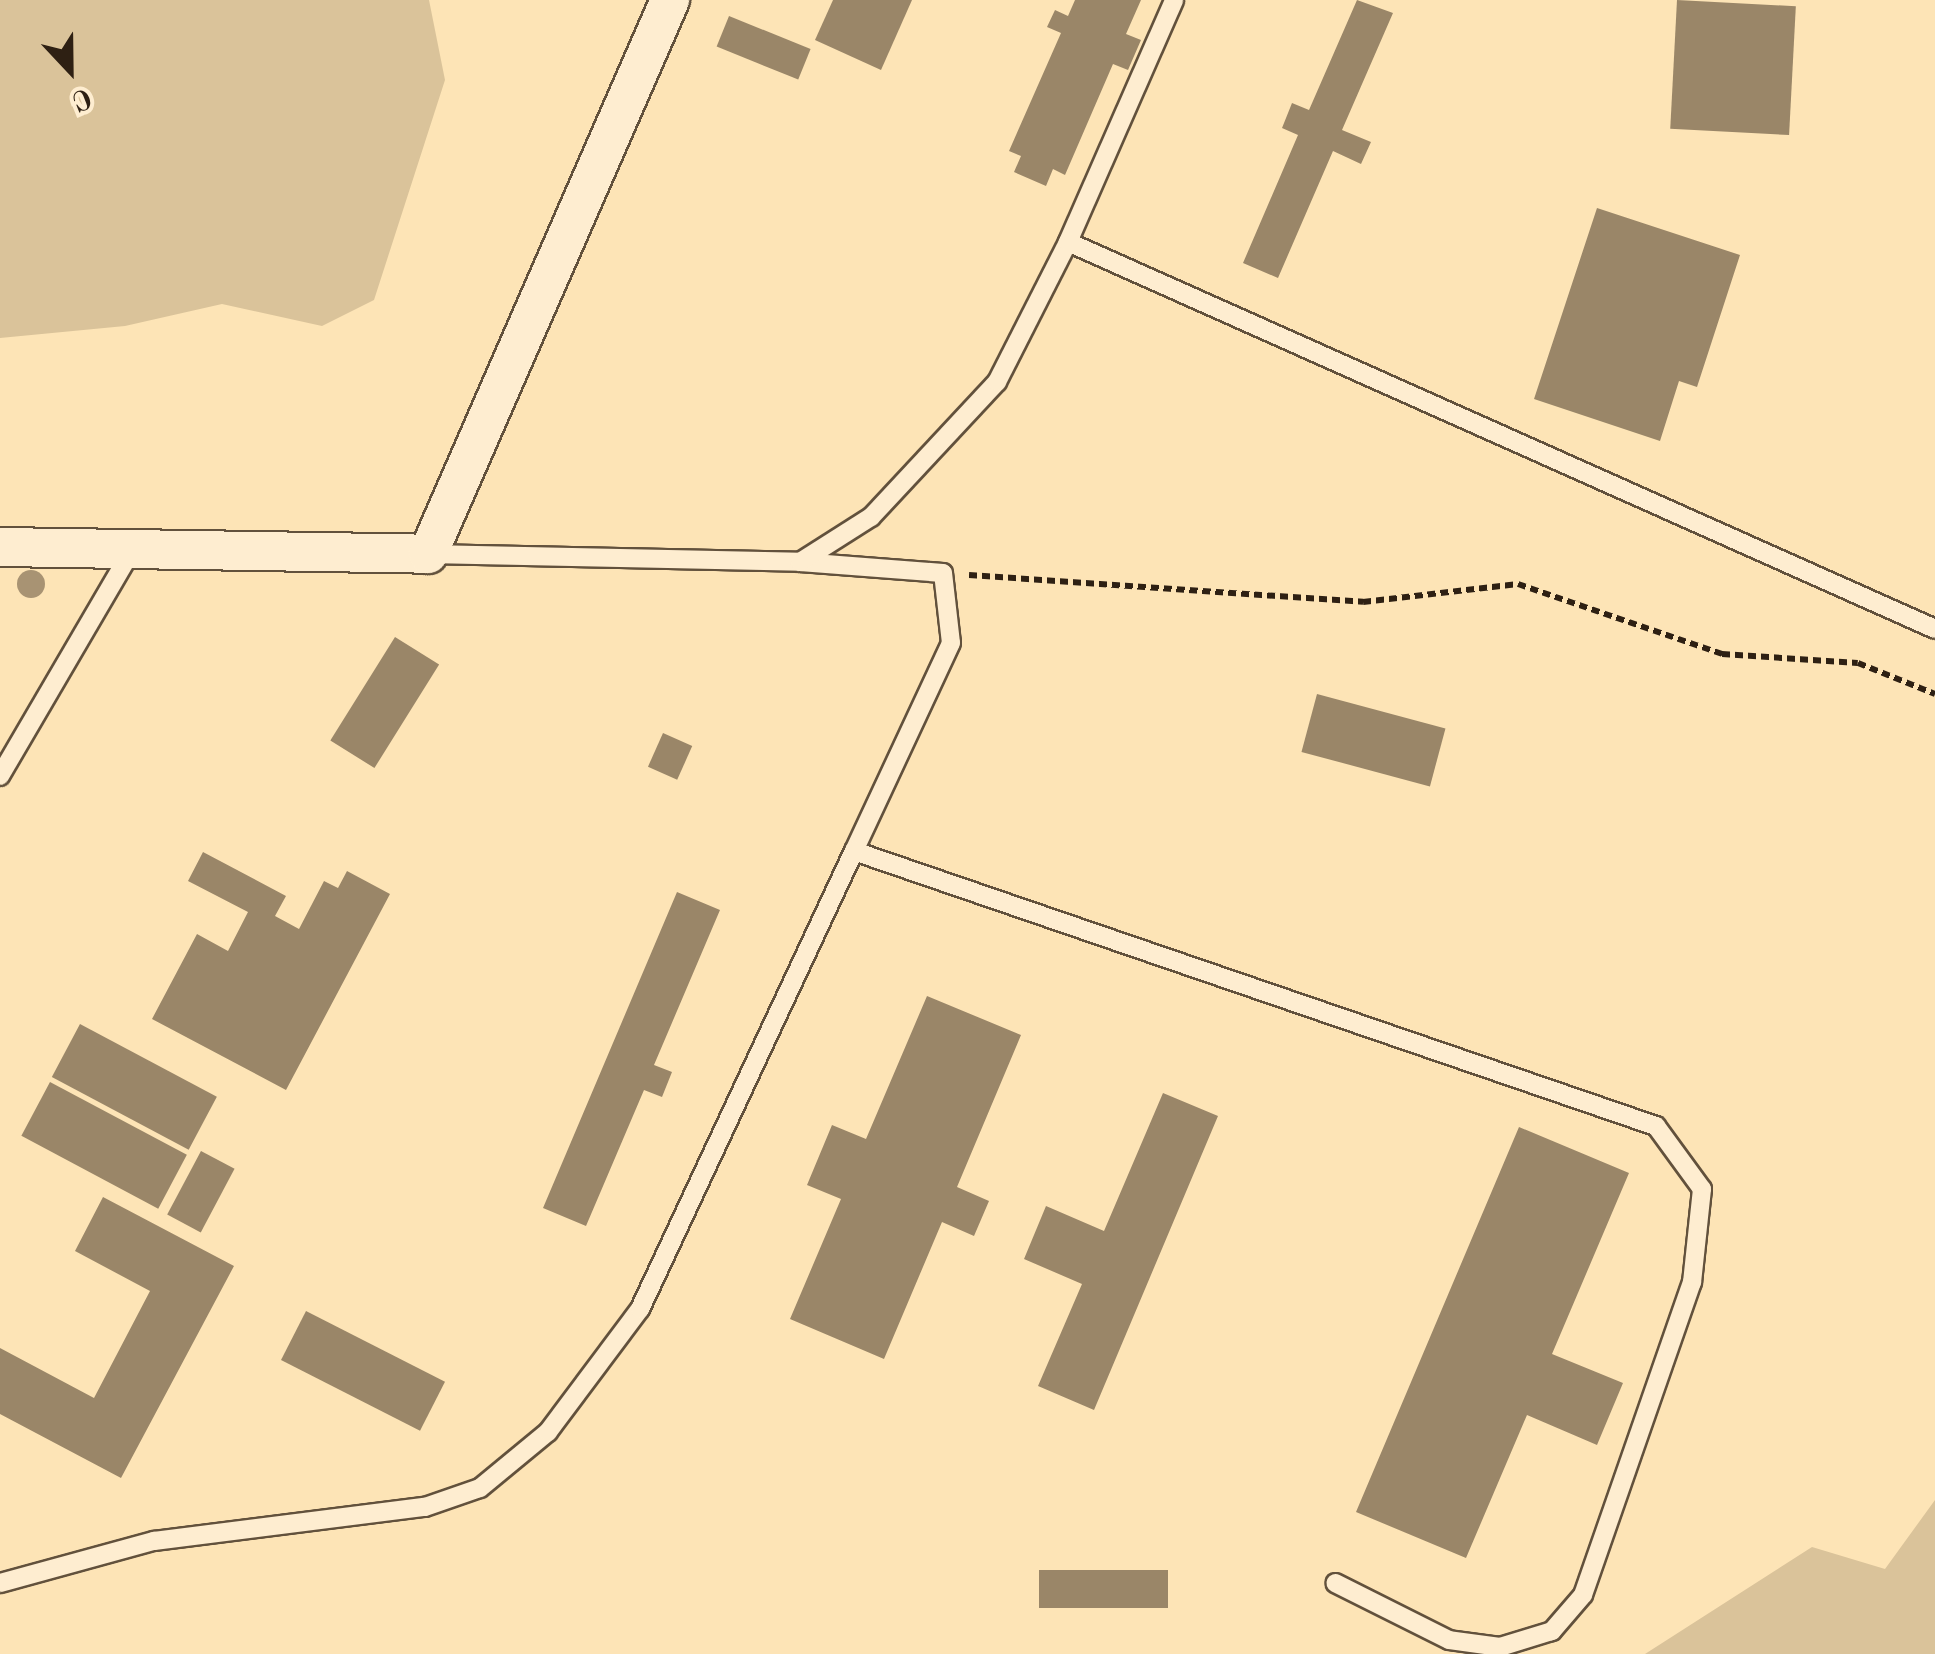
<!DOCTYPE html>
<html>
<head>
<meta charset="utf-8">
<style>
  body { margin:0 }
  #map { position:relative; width:1935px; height:1654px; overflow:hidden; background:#fde4b6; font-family:"Old Standard TT",serif }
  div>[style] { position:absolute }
  .green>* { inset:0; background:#dac39a }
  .building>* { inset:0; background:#9a8668; transform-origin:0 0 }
  .path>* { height:6px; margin-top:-3px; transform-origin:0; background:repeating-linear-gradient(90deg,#2e2013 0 8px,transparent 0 13px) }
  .roads { filter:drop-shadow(2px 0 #62513c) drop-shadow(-2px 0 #62513c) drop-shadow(0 2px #62513c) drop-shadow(0 -2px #62513c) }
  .lane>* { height:18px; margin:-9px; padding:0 9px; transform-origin:9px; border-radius:9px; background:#feedd0 }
  .street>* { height:38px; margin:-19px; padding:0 19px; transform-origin:19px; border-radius:19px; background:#feedd0 }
  .trees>* { width:28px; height:28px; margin:-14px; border-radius:50%; background:#a89373 }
  span { translate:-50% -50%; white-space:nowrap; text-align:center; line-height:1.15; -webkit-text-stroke:8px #feedd0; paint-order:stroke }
  .north { position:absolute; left:20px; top:20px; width:100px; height:100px; -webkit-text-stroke:8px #feedd0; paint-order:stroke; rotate:158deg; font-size:28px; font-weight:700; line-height:40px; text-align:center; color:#2e2013 }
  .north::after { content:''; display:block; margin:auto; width:35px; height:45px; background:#2e2013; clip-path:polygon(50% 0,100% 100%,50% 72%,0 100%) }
</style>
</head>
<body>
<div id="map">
  <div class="green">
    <div style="clip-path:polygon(0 0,429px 0,445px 80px,374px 300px,322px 326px,222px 304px,125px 326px,0 338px)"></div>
    <div style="clip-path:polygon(1935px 1500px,1935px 1654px,1645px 1654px,1812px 1547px,1885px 1569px)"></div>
  </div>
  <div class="building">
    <div style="clip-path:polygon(833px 0,912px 0,881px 70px,815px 40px)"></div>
    <div style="clip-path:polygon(1075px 0,1141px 0,1126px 34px,1141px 40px,1128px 70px,1113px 64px,1065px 175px,1053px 169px,1046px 186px,1014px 172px,1021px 156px,1009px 151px,1061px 33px,1047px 27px,1055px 10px,1068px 16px)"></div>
    <div style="clip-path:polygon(1357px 0,1393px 13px,1342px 130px,1371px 142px,1361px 164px,1333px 151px,1278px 278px,1243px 263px,1298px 135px,1282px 128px,1292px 103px,1309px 110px)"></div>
    <div style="left:1677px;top:0;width:119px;height:129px;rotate:3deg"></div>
    <div style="left:729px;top:16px;width:88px;height:33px;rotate:22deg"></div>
    <div style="clip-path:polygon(1597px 208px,1740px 255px,1697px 387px,1679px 381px,1660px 441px,1534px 399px)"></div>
    <div style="left:395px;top:637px;width:52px;height:122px;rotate:32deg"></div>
    <div style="left:1317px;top:694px;width:133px;height:60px;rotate:15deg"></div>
    <div style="left:663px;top:733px;width:32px;height:37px;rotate:24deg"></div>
    <div style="clip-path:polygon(203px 852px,286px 896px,275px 916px,299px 929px,324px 881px,338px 888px,347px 871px,390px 894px,286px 1090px,152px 1019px,197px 934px,228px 951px,248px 912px,188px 881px)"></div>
    <div style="clip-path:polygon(677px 892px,720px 910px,654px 1065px,672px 1072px,662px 1097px,644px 1090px,586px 1226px,543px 1208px)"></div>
    <div style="clip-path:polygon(927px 996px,1021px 1035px,957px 1187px,989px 1201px,974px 1236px,942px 1222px,884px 1359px,790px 1319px,841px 1199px,807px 1185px,832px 1125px,866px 1139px)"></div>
    <div style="left:80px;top:1024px;width:155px;height:60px;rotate:28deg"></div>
    <div style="left:50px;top:1082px;width:155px;height:61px;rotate:28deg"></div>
    <div style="clip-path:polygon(1163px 1093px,1218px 1116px,1094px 1410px,1038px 1386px,1082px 1284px,1024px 1259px,1046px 1206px,1104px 1231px)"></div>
    <div style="clip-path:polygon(1519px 1127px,1629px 1173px,1552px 1354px,1623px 1383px,1597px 1445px,1527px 1415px,1466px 1558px,1356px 1512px)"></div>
    <div style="left:201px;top:1151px;width:38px;height:72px;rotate:28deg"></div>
    <div style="clip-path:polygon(103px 1197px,234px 1266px,121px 1478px,0 1414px,0 1348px,94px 1398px,150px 1291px,75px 1251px)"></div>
    <div style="left:306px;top:1311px;width:156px;height:55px;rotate:27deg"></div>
    <div style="left:1039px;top:1570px;width:129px;height:38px"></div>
  </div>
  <div class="path">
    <div style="left:969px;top:575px;width:395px;rotate:3.9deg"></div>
    <div style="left:1363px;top:602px;width:156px;rotate:-6.6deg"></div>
    <div style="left:1518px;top:584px;width:216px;rotate:18.9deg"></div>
    <div style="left:1722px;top:654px;width:136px;rotate:3.8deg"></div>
    <div style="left:1858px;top:663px;width:83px;rotate:21.9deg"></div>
  </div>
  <div class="roads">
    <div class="lane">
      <div style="left:1068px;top:242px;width:264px;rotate:-66.3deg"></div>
      <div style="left:428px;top:554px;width:372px;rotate:1.2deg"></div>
      <div style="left:800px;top:562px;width:143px;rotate:4.4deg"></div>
      <div style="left:943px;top:573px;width:70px;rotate:83.5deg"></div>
      <div style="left:951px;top:643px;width:230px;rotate:115deg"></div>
      <div style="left:854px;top:851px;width:848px;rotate:18.93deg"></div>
      <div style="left:1656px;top:1126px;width:78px;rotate:53.9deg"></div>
      <div style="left:1702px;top:1189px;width:94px;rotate:96.1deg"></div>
      <div style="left:1692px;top:1282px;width:331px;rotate:109.2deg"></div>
      <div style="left:1583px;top:1595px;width:48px;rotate:130.7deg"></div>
      <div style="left:1552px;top:1631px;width:54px;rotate:162.9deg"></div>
      <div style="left:1500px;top:1647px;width:51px;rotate:-172.2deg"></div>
      <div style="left:1449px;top:1640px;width:127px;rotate:-153.4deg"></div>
      <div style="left:800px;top:562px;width:84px;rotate:-32.4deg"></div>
      <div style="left:871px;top:517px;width:185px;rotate:-47deg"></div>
      <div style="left:997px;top:382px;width:157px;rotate:-63.1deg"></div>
      <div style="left:1068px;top:242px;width:949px;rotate:24.05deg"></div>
      <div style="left:0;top:776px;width:262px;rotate:-59.7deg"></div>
      <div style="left:0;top:1583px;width:160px;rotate:-15.3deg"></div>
      <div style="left:154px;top:1541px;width:273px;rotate:-7.2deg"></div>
      <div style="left:425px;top:1507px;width:58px;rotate:-19.1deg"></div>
      <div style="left:480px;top:1488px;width:88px;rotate:-39.5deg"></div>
      <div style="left:548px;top:1432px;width:154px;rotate:-53.2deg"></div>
      <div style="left:640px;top:1309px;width:506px;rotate:-64.96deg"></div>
    </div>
    <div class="street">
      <div style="left:0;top:547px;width:428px;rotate:0.9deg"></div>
      <div style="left:428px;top:554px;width:605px;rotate:-66.4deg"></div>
    </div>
  </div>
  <div class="trees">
    <div style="left:31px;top:584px"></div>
  </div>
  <div class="north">С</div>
</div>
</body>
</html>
